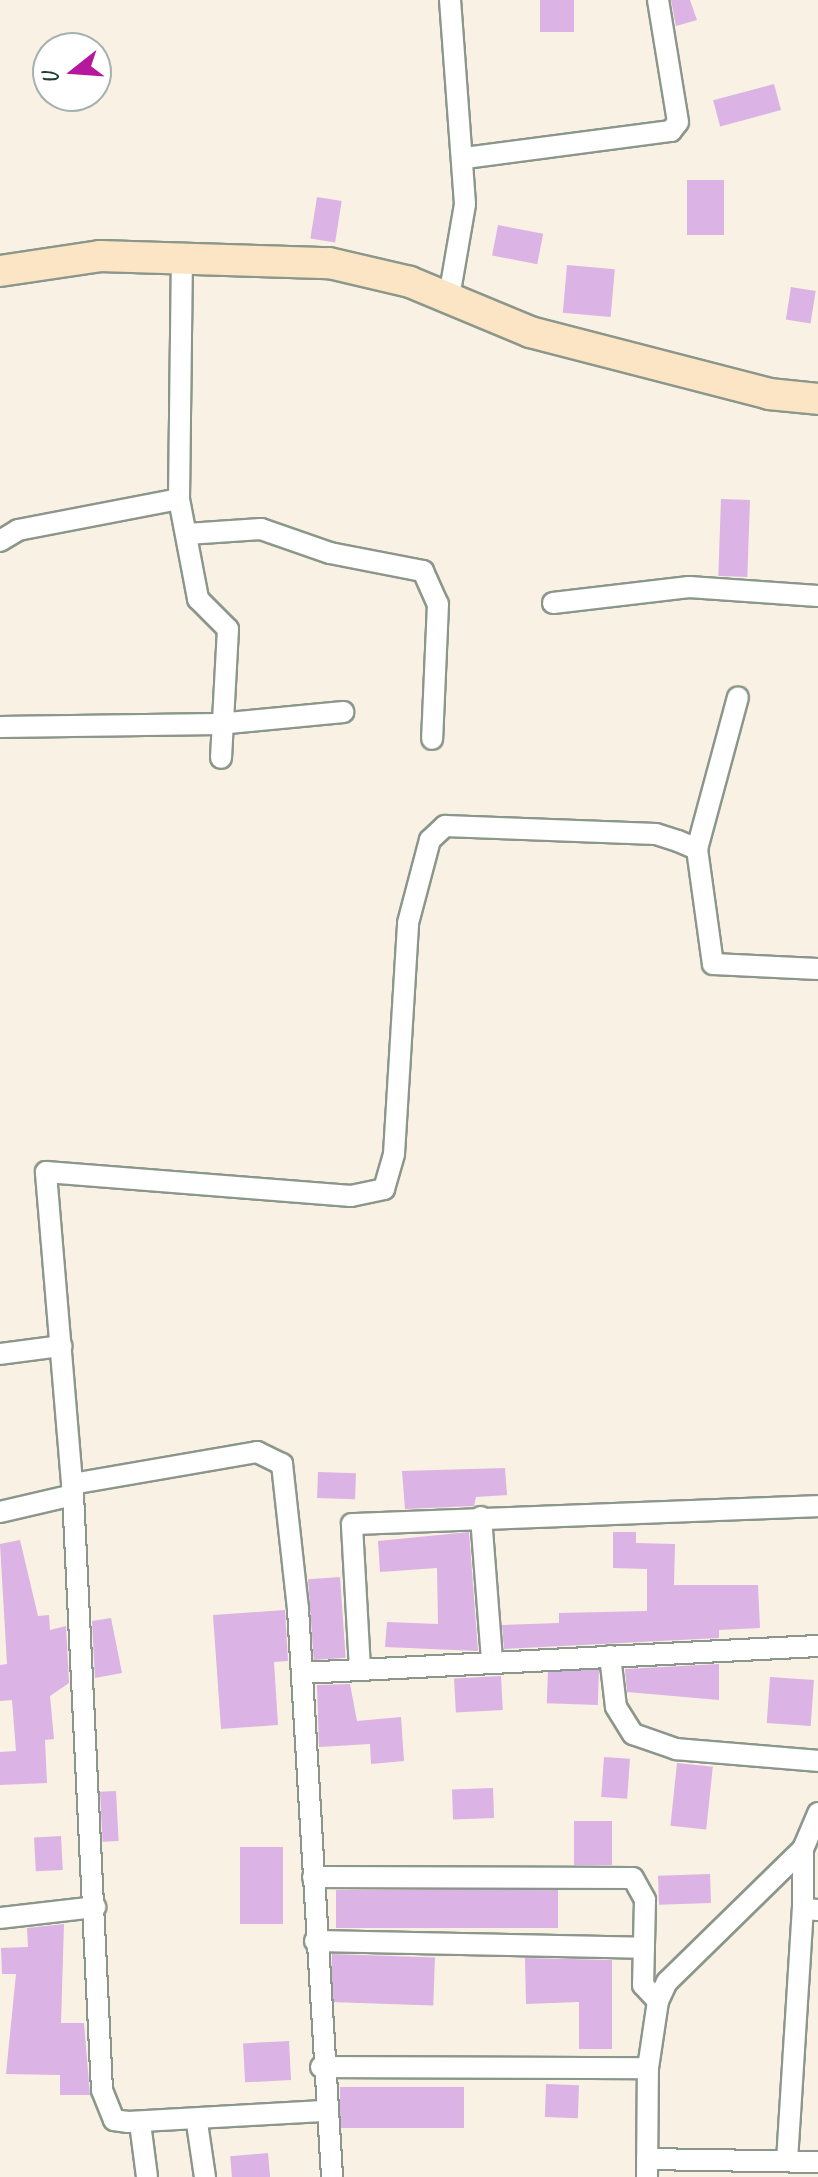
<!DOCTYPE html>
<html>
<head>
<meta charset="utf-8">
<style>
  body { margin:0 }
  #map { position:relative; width:818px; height:2177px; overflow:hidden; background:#f9f1e3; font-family:Caveat,sans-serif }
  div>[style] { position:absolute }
  .building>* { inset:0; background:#dcb3e5; transform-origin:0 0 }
  .roads { filter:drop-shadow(2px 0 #8c978c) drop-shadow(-2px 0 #8c978c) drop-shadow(0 2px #8c978c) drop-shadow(0 -2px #8c978c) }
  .street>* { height:20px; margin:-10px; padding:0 10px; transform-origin:10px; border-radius:10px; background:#fff }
  .secondary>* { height:30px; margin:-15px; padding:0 15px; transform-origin:15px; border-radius:15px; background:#fce5c4 }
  span { translate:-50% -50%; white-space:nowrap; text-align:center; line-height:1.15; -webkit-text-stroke:6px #fff; paint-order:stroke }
  .north { position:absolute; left:32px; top:32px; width:80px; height:80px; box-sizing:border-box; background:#fff; border:2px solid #a5b1ae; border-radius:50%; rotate:253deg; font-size:22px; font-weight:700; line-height:32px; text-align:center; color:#1f3d34 }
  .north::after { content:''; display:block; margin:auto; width:28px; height:36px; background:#b5179e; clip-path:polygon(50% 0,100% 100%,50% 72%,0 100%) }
</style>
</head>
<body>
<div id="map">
  <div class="building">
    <div style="left:540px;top:0;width:34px;height:32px"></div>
    <div style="clip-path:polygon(671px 0,690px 0,697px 20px,676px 26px)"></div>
    <div style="left:774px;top:84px;width:27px;height:63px;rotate:75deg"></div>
    <div style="left:687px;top:180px;width:37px;height:55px"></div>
    <div style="left:317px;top:197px;width:25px;height:42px;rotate:9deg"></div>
    <div style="left:498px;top:225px;width:46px;height:31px;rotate:11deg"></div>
    <div style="left:567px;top:265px;width:48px;height:48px;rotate:5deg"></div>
    <div style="left:791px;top:287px;width:25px;height:33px;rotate:9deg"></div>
    <div style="left:721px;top:499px;width:29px;height:77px;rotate:2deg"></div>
    <div style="clip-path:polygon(505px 1468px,507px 1495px,476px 1497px,474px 1506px,405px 1509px,402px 1471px)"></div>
    <div style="left:318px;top:1472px;width:38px;height:26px;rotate:2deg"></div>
    <div style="clip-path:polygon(469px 1532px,478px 1651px,385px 1647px,387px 1622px,438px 1624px,437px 1568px,380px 1572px,378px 1541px)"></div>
    <div style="clip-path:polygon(613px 1532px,636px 1532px,636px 1543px,675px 1544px,674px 1585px,758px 1585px,760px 1628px,719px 1630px,719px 1638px,504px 1649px,502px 1625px,559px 1623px,559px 1613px,647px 1611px,647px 1569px,613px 1568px)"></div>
    <div style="clip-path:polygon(20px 1540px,38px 1616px,49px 1615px,50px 1630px,66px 1626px,69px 1683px,50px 1696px,54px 1739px,45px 1740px,47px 1783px,0 1785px,0 1752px,16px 1751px,12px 1700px,0 1701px,0 1665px,7px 1664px,0 1544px)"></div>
    <div style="left:340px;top:1577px;width:81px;height:32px;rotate:86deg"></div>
    <div style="clip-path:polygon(285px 1610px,288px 1661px,274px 1662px,278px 1725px,221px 1729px,213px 1615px)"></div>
    <div style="clip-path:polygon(111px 1618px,122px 1673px,95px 1678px,92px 1621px)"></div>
    <div style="clip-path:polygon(719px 1664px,719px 1700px,627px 1692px,625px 1669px)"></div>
    <div style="left:599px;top:1670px;width:35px;height:51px;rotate:92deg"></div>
    <div style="left:501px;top:1676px;width:34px;height:47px;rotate:87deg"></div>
    <div style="left:770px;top:1677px;width:44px;height:46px;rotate:4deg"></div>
    <div style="clip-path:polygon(350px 1684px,357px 1721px,401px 1717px,404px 1761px,371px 1764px,370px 1744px,319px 1747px,317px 1685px)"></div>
    <div style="left:604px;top:1757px;width:26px;height:40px;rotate:4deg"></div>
    <div style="left:677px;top:1763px;width:36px;height:63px;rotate:6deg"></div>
    <div style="left:493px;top:1788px;width:30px;height:41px;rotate:88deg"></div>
    <div style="left:116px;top:1791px;width:50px;height:16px;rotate:87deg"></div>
    <div style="left:574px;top:1821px;width:38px;height:44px"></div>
    <div style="left:61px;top:1836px;width:34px;height:27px;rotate:87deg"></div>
    <div style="left:240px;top:1847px;width:43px;height:77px"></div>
    <div style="left:710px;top:1874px;width:29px;height:52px;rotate:88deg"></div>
    <div style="left:336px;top:1890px;width:222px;height:38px"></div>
    <div style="clip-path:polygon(64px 1924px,61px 2023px,84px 2023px,90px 2095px,60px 2095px,60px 2075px,6px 2074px,16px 1974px,2px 1974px,1px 1948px,28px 1947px,27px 1928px)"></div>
    <div style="left:332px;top:1954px;width:103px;height:48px;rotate:2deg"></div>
    <div style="clip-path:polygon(525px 1958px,612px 1960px,612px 2049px,579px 2049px,579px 2002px,526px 2004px)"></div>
    <div style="left:289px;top:2041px;width:39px;height:46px;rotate:87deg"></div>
    <div style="left:546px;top:2084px;width:33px;height:33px;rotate:2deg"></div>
    <div style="left:340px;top:2087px;width:124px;height:41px"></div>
    <div style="left:268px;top:2153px;width:24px;height:38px;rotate:85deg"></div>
  </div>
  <div class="roads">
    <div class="street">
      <div style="left:465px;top:158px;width:208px;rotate:-7.5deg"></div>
      <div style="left:671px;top:131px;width:11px;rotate:-52deg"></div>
      <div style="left:678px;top:122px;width:124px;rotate:-99.3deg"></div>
      <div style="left:449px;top:297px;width:94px;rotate:-80.2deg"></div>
      <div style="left:465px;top:204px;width:205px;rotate:-94.2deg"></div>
      <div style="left:179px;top:499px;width:102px;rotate:79.2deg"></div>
      <div style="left:198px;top:599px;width:42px;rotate:45deg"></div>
      <div style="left:228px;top:629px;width:129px;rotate:93.1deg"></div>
      <div style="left:187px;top:534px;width:74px;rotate:-3.9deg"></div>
      <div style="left:261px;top:529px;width:73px;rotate:19.2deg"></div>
      <div style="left:330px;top:553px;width:95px;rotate:11deg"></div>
      <div style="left:423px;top:571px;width:36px;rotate:66deg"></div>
      <div style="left:438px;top:604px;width:135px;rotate:92.5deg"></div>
      <div style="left:0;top:541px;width:21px;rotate:-31deg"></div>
      <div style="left:18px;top:530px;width:164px;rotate:-10.9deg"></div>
      <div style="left:179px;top:499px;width:245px;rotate:-89.3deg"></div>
      <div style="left:553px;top:603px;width:137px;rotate:-6.7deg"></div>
      <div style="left:689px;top:587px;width:129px;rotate:4deg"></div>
      <div style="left:0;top:727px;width:218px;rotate:-0.8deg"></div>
      <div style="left:218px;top:724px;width:126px;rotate:-5.5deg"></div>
      <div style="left:697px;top:849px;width:157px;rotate:-74.9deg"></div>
      <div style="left:0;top:1354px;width:62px;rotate:-7.5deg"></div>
      <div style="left:72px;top:1484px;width:188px;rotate:-9.8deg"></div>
      <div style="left:257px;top:1452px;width:28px;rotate:26deg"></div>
      <div style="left:282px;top:1464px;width:146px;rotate:83.7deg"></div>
      <div style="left:298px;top:1609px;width:569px;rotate:86.57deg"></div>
      <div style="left:0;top:1512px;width:75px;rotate:-13.1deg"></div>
      <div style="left:481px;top:1517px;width:144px;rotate:85.6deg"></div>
      <div style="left:610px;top:1656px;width:51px;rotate:83.3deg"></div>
      <div style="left:616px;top:1707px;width:32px;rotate:58deg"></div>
      <div style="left:633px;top:1734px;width:46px;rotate:19.2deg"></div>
      <div style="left:676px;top:1749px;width:143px;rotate:4.8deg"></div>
      <div style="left:360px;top:1669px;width:145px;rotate:-93.2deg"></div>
      <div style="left:352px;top:1524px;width:466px;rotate:-2.2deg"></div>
      <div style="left:302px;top:1673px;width:517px;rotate:-3deg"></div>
      <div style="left:803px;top:1849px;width:60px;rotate:90deg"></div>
      <div style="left:803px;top:1909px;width:15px;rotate:4deg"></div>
      <div style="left:313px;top:1877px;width:320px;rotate:0.2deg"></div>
      <div style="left:633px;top:1878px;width:25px;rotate:61deg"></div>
      <div style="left:645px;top:1900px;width:85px;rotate:91.3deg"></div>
      <div style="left:643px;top:1985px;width:22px;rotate:47deg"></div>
      <div style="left:0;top:1918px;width:96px;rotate:-6.6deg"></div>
      <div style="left:315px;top:1941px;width:329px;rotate:1.2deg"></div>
      <div style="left:321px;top:2067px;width:327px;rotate:0.2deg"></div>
      <div style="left:323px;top:2111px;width:195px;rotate:176.8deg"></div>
      <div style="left:128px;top:2122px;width:14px;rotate:-172deg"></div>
      <div style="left:114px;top:2120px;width:32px;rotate:-112deg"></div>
      <div style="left:102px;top:2090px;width:596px;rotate:-92.79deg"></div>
      <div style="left:73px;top:1495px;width:324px;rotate:-94.8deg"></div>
      <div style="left:46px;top:1172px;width:306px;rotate:4.5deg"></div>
      <div style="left:351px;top:1196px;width:34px;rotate:-12deg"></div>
      <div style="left:384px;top:1189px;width:36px;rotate:-74deg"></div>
      <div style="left:394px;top:1154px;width:231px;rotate:-86.5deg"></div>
      <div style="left:408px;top:923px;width:86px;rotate:-75.2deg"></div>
      <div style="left:430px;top:840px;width:21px;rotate:-43deg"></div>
      <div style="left:445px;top:826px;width:211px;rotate:2.2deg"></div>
      <div style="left:656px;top:834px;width:23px;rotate:18deg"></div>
      <div style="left:678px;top:841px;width:21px;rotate:23deg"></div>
      <div style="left:697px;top:849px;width:116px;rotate:82.1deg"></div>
      <div style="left:713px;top:964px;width:105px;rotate:2.7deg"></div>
      <div style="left:140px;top:2123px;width:54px;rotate:82.6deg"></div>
      <div style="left:197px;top:2123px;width:55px;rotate:81.6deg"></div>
      <div style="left:647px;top:2159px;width:171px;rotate:1deg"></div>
      <div style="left:787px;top:2161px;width:253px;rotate:-86.4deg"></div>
      <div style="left:647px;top:2177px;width:109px;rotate:-89.5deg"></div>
      <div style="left:648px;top:2068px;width:68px;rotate:-81.5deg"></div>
      <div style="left:658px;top:2001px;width:21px;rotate:-65deg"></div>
      <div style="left:667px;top:1982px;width:190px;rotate:-44.4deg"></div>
      <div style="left:803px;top:1849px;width:39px;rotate:-67deg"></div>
    </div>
    <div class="secondary">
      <div style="left:0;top:271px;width:101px;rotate:-8.5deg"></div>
      <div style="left:100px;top:256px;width:229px;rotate:1.8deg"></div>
      <div style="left:329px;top:263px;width:83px;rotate:13.2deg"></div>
      <div style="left:410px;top:282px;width:130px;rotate:22.6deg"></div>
      <div style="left:530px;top:332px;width:247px;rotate:14.5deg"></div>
      <div style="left:769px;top:394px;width:49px;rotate:5.8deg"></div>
    </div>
  </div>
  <div class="north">U</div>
</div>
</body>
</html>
